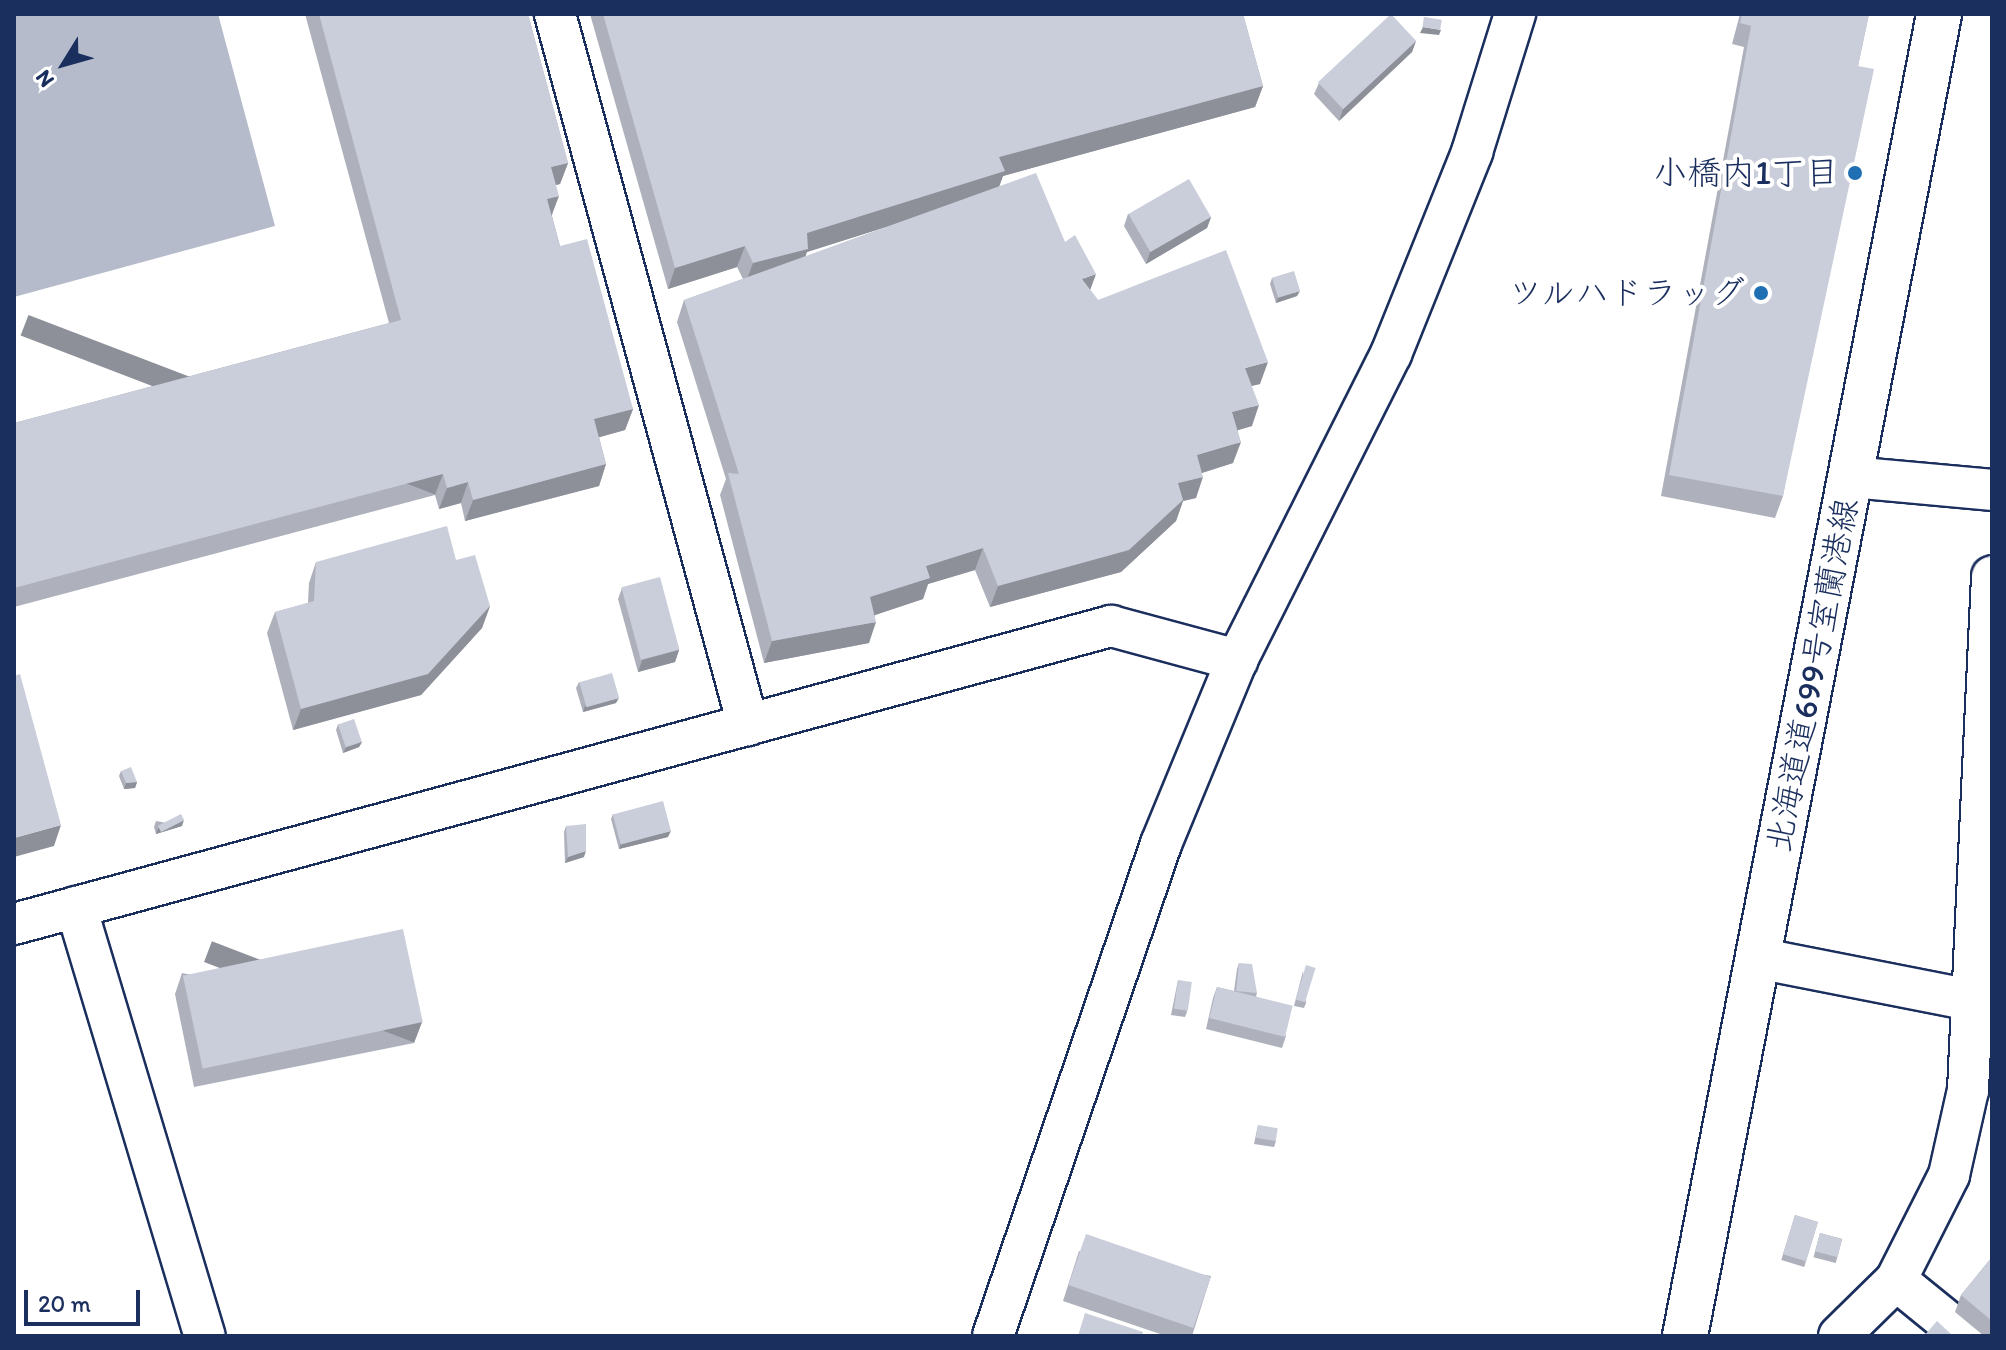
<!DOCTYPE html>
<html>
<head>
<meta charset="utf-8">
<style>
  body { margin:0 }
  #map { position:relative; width:2006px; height:1350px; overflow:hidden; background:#fff; font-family:Itim,"Klee One",sans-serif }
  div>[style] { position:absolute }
  .water>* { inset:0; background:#b5bbca }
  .roads { filter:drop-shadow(2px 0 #1b2f5e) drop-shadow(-2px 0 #1b2f5e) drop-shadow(0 2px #1b2f5e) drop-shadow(0 -2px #1b2f5e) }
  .street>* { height:40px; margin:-20px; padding:0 20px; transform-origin:20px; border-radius:20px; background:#fff }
  .secondary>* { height:44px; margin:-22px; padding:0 22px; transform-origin:22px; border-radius:22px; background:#fff }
  .wall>* { inset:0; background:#aeb1bb; transform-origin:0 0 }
  .shaded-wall>* { inset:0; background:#8d9099; transform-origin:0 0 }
  .building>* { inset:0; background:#caceda; transform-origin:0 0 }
  .dots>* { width:22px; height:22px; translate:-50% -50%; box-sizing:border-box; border:4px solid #fff; border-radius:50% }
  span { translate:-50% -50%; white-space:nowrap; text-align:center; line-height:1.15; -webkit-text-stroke:8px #fff; paint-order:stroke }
  .poi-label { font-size:34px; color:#1b2f5e }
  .right { translate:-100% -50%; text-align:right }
  .street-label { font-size:34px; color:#1b2f5e }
  .frame { position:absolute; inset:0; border:16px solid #1b2f5e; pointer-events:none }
  .north { position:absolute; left:24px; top:24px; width:80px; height:80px; -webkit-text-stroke:6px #fff; paint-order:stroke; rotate:233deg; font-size:22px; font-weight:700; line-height:32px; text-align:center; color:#1b2f5e }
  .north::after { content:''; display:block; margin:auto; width:28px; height:36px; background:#1b2f5e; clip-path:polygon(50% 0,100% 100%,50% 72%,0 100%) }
  .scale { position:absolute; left:24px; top:1290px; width:116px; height:36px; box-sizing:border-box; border:4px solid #1b2f5e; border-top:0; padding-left:10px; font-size:24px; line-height:28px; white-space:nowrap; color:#1b2f5e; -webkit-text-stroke:6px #fff; paint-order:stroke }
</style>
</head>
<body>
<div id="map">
  <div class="water">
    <div style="clip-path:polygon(14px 14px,218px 14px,275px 226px,14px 297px)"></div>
  </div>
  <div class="roads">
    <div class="street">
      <div style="left:555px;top:14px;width:737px;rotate:74.81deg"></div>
      <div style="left:1850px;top:477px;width:143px;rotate:5.2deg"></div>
      <div style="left:76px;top:907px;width:448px;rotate:73.3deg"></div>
      <div style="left:14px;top:924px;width:1137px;rotate:-15.2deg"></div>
      <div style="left:1111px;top:626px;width:131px;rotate:15.1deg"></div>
      <div style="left:1757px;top:958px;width:218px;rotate:11.1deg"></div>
      <div style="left:1896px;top:1280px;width:89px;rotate:39.1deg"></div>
      <div style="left:993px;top:1336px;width:520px;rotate:-71.15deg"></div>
      <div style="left:1161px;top:844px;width:199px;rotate:-67.6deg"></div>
      <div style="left:1237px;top:660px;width:343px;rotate:-63.3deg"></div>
      <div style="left:1391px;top:354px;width:218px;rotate:-68.1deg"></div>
      <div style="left:1472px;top:152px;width:145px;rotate:-72.7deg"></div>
      <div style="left:1839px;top:1336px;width:80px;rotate:-44.5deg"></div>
      <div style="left:1896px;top:1280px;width:118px;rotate:-63.2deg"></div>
      <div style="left:1949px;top:1175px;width:87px;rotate:-77.4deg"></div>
      <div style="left:1968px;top:1090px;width:514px;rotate:-87.32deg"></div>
    </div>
    <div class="secondary">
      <div style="left:1685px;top:1336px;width:1346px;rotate:-79.12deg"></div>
    </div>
  </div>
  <div class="wall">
    <div style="clip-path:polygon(305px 14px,528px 14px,568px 163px,560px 184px,556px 185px,552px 216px,560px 246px,633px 409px,625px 430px,599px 437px,606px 464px,599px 486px,465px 521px,461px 503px,439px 509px,435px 495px,14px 607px,14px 423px,389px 323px)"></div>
    <div style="clip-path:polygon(evenodd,590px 14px,1243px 14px,1263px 86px,1255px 107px,1003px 176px,999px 187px,1065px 242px,1090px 290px,1098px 300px,1260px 384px,1252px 386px,1252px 426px,1238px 430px,1233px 463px,1202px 473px,1196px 498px,1183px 501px,1176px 521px,1121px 572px,990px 607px,975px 570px,928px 584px,923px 599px,875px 615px,869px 643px,764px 663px,720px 495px,726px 479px,677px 322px,684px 300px,743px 279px,737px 267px,668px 289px,590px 14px,895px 224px,805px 257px,807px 252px,895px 224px)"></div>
    <div style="clip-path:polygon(1740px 14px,1869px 14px,1858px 66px,1783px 496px,1775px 518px,1661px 496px,1744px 47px,1732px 44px)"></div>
    <div style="clip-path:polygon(1416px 41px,1412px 52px,1339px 121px,1314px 94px,1319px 83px)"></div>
    <div style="clip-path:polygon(1128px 214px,1211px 217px,1207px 228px,1146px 264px,1124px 226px)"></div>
    <div style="clip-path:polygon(1272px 278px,1297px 296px,1276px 303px,1270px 284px)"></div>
    <div style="clip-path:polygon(456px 560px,490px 606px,482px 628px,421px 695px,293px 730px,267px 633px,275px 612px,308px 603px,309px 583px,316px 562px)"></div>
    <div style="clip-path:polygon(622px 588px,679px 650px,675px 662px,638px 672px,618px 599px)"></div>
    <div style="clip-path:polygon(579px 682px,616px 703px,583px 712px,576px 688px)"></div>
    <div style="clip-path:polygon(338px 724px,362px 742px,359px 747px,343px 753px,336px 730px)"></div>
    <div style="clip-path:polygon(121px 771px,137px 782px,135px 788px,124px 789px,119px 776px)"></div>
    <div style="clip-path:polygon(613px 814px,668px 837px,619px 849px,611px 819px)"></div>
    <div style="clip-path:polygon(156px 821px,182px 826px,156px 834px,154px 827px)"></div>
    <div style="clip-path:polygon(566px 826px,584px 857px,565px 863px,564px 832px)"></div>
    <div style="clip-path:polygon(1239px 963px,1257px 993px,1256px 996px,1286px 1036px,1282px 1048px,1206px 1029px,1213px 998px,1217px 987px,1234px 991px,1237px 969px)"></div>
    <div style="clip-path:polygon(1303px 971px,1306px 1003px,1304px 1008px,1294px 1006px)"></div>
    <div style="clip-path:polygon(182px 973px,422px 1022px,414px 1043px,194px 1087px,175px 994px)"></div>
    <div style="clip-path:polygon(1178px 980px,1187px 1012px,1185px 1017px,1171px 1015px)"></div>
    <div style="clip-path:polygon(1258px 1125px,1276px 1141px,1274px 1147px,1254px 1144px)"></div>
    <div style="left:1795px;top:1215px;width:24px;height:47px;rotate:17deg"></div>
    <div style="left:1820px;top:1233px;width:23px;height:25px;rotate:15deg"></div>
    <div style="clip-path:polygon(1079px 1251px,1211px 1276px,1192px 1336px,1166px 1336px,1063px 1301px)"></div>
    <div style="clip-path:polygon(1992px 1257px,1992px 1336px,1984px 1336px,1955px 1312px,1961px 1295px)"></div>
  </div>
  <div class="shaded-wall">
    <div style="clip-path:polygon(1423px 27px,1441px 30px,1439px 35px,1420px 33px)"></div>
    <div style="clip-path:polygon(1416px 41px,1412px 52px,1339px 121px,1343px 109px)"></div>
    <div style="clip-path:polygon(1263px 86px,1255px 107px,1003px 176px,997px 192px,807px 252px,800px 270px,745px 284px,753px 263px,807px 233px,999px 157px)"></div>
    <div style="clip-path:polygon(568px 163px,560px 184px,543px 188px,551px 167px)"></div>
    <div style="clip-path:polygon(559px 196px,551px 217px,547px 199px)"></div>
    <div style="clip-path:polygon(1211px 217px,1207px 228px,1146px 264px,1150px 252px)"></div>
    <div style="clip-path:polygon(745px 246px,737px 267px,668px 289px,675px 268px)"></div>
    <div style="clip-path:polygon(1096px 274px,1088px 296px,1082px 279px)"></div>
    <div style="clip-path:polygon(1300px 291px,1297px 296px,1276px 303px,1278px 297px)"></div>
    <div style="clip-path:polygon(1268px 362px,1260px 384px,1237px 389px,1245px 368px)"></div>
    <div style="clip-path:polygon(1259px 405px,1252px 426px,1225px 434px,1232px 412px)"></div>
    <div style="clip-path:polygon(633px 409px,625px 430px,586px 441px,594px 419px)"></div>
    <div style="clip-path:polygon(1241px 442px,1233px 463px,1189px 477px,1197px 455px)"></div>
    <div style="clip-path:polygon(606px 464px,599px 486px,465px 521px,473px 500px)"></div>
    <div style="left:443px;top:474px;width:22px;height:444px;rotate:111deg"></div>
    <div style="clip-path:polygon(1203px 477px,1196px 498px,1183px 501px,1176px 521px,1121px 572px,990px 607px,998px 586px,1178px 483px)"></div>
    <div style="clip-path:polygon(468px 482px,461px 503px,439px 509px,447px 488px)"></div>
    <div style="clip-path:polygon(983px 548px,975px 570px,928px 584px,923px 599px,863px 619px,870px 597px,926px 566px)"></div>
    <div style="clip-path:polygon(490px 606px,482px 628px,421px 695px,293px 730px,301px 709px)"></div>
    <div style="clip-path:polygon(876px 622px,869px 643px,764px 663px,772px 641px)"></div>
    <div style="clip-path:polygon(679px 650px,675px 662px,638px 672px,642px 660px)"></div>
    <div style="clip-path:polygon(619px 698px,616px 703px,583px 712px,585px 706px)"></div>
    <div style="clip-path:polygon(362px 742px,359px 747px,343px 753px,346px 747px)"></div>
    <div style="clip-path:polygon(137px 782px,135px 788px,124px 789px,126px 783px)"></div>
    <div style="clip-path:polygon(184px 820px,182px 826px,156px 834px,158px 828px)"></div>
    <div style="clip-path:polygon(61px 825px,54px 846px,14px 857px,14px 838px)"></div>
    <div style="clip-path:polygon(671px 831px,668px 837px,619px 849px,621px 843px)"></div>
    <div style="clip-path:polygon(586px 851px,584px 857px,565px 863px,568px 857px)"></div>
    <div style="left:422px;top:1022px;width:22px;height:225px;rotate:111deg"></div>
  </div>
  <div class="building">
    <div style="clip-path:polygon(319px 14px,528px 14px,568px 163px,551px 167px,559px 196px,547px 199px,560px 246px,587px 239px,633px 409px,594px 419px,606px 464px,473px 500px,468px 482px,447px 488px,443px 474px,14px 588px,14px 423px,401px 320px)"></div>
    <div style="clip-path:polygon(603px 14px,1243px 14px,1263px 86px,999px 157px,1005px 171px,807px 233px,808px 249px,753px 263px,745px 246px,675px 268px)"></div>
    <div style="left:1391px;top:14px;width:37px;height:100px;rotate:47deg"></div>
    <div style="clip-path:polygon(1742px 14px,1869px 14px,1858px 66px,1874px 69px,1783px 496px,1669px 475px,1751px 26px,1740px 23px)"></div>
    <div style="left:1424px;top:17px;width:18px;height:10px;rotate:9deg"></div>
    <div style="clip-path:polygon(1036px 173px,1065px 242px,1075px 235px,1096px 274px,1082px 279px,1098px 300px,1226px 250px,1268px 362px,1245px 368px,1259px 405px,1232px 412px,1241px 442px,1197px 455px,1203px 477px,1178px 483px,1183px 500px,1129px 550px,998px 586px,983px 548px,926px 566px,930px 578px,870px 597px,876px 622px,772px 641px,728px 473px,739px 474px,684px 300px)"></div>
    <div style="left:1189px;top:179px;width:44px;height:70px;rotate:60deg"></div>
    <div style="left:1294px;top:271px;width:21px;height:23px;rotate:73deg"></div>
    <div style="clip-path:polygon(447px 526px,456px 560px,475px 555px,490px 606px,428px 674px,301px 709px,275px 612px,314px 601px,316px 562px)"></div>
    <div style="left:660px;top:577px;width:75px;height:40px;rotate:75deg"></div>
    <div style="left:612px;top:673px;width:26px;height:34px;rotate:74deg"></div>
    <div style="clip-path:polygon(20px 674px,61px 825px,14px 838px,14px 676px)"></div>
    <div style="left:354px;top:719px;width:24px;height:17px;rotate:71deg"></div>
    <div style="clip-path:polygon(131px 767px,137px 782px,126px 783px,121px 771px)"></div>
    <div style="left:663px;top:801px;width:31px;height:52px;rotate:75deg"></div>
    <div style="left:181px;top:814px;width:7px;height:26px;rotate:63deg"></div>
    <div style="clip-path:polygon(586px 824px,586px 851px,568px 857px,566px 826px)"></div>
    <div style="left:403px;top:929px;width:95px;height:225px;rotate:78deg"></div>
    <div style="clip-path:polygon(1239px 963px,1252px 964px,1257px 993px,1236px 991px)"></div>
    <div style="left:1306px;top:965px;width:10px;height:36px;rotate:17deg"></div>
    <div style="left:1178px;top:980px;width:14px;height:29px;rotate:8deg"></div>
    <div style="left:1217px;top:987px;width:78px;height:32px;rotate:14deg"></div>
    <div style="left:1258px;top:1125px;width:20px;height:13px;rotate:9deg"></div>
    <div style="left:1795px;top:1215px;width:24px;height:41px;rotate:17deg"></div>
    <div style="left:1820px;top:1233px;width:23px;height:19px;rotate:15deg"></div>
    <div style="left:1086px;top:1234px;width:132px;height:54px;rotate:19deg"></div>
    <div style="clip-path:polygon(1992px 1257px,1992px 1321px,1961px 1295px)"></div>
    <div style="clip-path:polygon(1085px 1313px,1143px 1332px,1142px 1336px,1078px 1336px)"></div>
    <div style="clip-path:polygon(1937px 1321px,1953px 1336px,1924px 1336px)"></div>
  </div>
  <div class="dots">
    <div style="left:1855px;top:173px;background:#1f6fb2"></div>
    <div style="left:1761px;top:293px;background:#1f6fb2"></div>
  </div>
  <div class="poi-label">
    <span class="right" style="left:1839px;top:173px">小橋内1丁目</span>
    <span class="right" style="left:1745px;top:293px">ツルハドラッグ</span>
  </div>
  <div class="street-label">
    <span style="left:1812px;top:675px;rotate:-79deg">北海道道699号室蘭港線</span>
  </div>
  <div class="frame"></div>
  <div class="north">N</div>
  <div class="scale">20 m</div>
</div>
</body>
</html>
